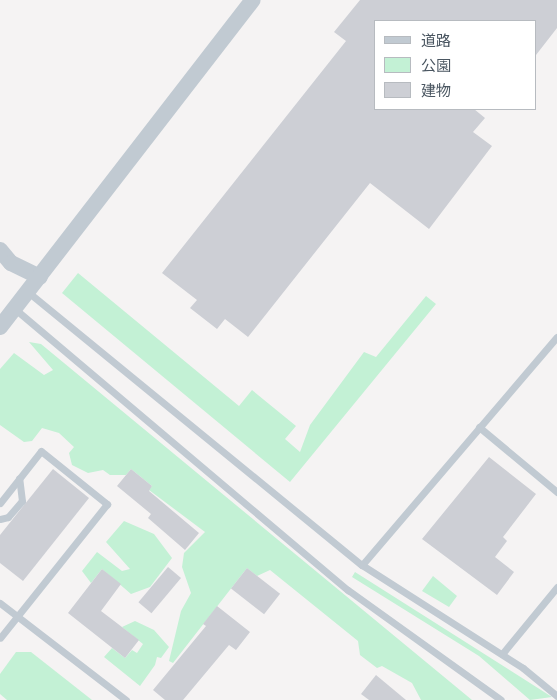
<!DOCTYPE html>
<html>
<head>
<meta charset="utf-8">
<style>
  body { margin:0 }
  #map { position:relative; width:557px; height:700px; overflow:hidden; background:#f5f3f3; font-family:Lato,"Noto Sans JP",sans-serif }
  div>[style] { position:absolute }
  .green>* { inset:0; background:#c3f1d5 }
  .building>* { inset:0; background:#cdcfd5; transform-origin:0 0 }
  .service>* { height:7px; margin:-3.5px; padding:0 3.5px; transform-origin:3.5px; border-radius:3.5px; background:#c1cad2 }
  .tertiary>* { height:16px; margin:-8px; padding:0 8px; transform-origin:8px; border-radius:8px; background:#c1cad2 }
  span { translate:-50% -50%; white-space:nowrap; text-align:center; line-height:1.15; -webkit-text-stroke:4.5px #fff; paint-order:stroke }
  .legend { position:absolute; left:374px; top:20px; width:162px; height:90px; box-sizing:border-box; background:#fff; border:1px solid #b7bbc0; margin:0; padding:6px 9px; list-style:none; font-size:15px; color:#4a5661 }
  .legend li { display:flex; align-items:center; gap:10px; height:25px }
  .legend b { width:25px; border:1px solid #b7bbc0 }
</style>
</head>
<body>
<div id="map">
  <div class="green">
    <div style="clip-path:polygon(78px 273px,239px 406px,252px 390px,296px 426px,285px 439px,300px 452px,310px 425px,364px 352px,376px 357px,426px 296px,436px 304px,290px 482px,62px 293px)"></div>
    <div style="clip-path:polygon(29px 342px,41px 344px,472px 700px,421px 700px,412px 683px,382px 666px,377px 668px,360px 655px,358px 641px,270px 570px,257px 576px,247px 568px,173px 663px,169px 661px,181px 611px,191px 593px,182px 567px,184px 553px,205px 532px,149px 490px,152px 486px,131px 469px,126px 475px,110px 475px,103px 470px,88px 473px,72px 465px,69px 453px,74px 447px,59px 433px,42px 428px,32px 441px,24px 442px,0 425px,0 369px,14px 353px,44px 375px,53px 370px)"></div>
    <div style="clip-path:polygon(124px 521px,154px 534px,172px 558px,150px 587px,131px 594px,102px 569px,91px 583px,82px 571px,97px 552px,122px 571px,130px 569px,106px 542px)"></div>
    <div style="clip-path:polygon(355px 572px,552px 697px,530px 700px,479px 656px,352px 577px)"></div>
    <div style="clip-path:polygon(433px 576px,457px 596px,449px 607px,422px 591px)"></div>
    <div style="clip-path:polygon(135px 621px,154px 630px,169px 647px,161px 658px,157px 657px,155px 665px,140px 686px,104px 657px,112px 648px,125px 658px,132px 650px,137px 653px,143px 644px,122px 627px)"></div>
    <div style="clip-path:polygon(16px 652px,31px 652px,92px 700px,7px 700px,0 694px,0 674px)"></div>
  </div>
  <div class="building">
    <div style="clip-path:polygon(360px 0,557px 0,557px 28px,536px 55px,536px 21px,376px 21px,376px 109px,474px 109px,485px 118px,473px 132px,492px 146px,429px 229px,370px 183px,248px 337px,225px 319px,217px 329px,190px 308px,197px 300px,162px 273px,346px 41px,334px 32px)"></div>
    <div style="clip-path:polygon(489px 457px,536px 494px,503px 537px,507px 541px,495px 557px,514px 572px,497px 595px,422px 539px)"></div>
    <div style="clip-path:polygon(53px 469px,89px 498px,23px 581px,0 563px,0 535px)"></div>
    <div style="clip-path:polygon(131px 469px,152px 486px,149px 491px,199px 533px,185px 550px,148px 518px,151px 514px,117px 486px)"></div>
    <div style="left:168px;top:567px;width:17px;height:46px;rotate:40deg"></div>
    <div style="left:247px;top:568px;width:42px;height:26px;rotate:38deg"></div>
    <div style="clip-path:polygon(102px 569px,121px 584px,101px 611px,139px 640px,125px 658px,68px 613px)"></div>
    <div style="clip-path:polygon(217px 606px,250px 632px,236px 650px,229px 645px,183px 700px,165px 700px,153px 690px,206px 626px,203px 624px)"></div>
    <div style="clip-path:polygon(376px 675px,406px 700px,369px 700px,361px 694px)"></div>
  </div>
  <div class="service">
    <div style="left:28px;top:292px;width:431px;rotate:39.3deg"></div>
    <div style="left:362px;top:565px;width:191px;rotate:32.6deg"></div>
    <div style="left:523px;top:668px;width:44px;rotate:39.5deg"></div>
    <div style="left:15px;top:309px;width:436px;rotate:40.2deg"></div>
    <div style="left:348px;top:590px;width:188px;rotate:35.7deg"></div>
    <div style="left:479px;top:427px;width:102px;rotate:39.8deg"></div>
    <div style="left:0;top:503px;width:66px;rotate:-51.7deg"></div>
    <div style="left:41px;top:451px;width:85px;rotate:38.8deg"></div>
    <div style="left:107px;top:504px;width:171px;rotate:128.6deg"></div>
    <div style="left:0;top:519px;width:8px;rotate:-14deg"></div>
    <div style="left:8px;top:517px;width:21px;rotate:-49deg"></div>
    <div style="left:22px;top:501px;width:23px;rotate:-97deg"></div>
    <div style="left:362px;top:565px;width:300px;rotate:-49.5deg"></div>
    <div style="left:0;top:603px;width:159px;rotate:37.6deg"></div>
    <div style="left:502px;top:654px;width:87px;rotate:-50.6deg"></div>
  </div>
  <div class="tertiary">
    <div style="left:0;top:250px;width:17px;rotate:50deg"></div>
    <div style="left:11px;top:263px;width:32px;rotate:26deg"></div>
    <div style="left:0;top:327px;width:413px;rotate:-52.3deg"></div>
  </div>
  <ul class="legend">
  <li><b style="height:6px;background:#c1cad2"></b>道路</li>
  <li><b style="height:14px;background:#c3f1d5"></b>公園</li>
  <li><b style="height:14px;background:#cdcfd5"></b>建物</li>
  </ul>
</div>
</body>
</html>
